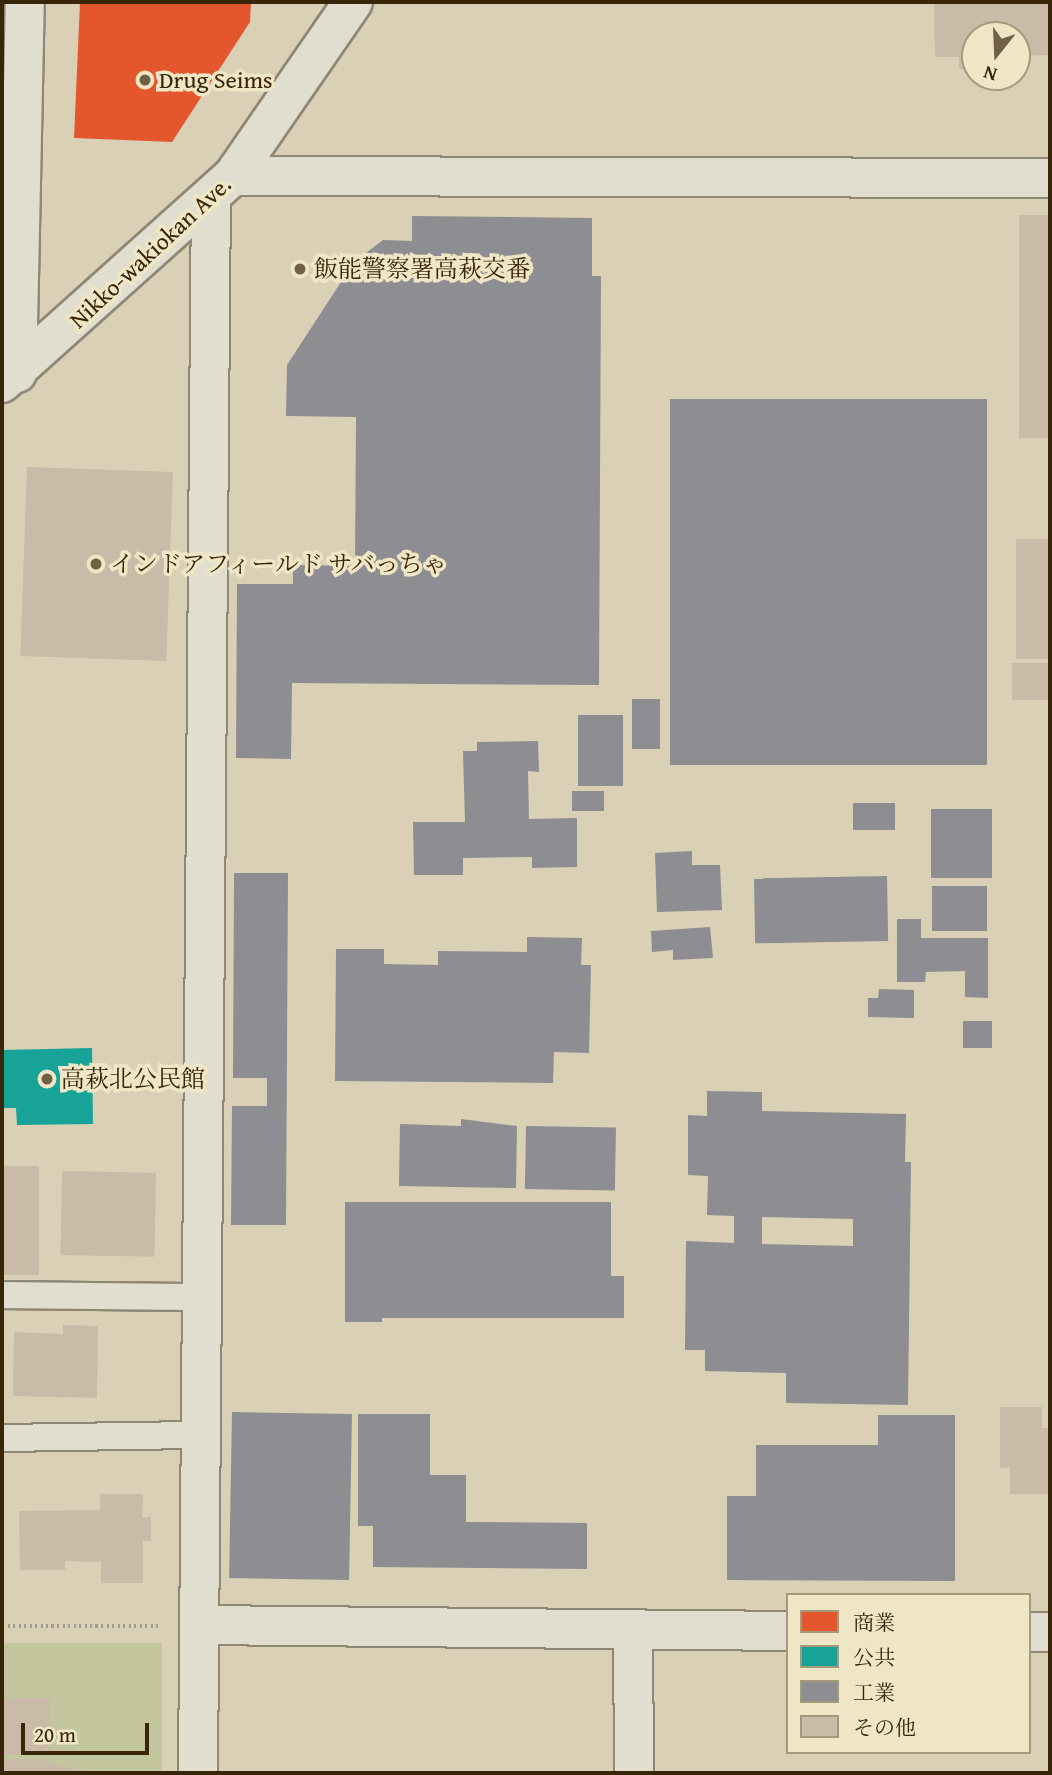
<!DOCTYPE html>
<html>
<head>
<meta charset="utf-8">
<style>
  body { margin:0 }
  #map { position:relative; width:1052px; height:1775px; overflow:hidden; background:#d9d0b6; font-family:"Gentium Book Plus","Noto Serif JP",serif }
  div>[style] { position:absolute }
  .green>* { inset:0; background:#c4c79d; transform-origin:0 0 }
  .shops>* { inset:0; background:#e4572e }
  .public>* { inset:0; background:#17a398 }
  .industry>* { inset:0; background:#8d8d92; transform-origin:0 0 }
  .building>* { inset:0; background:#cabba9; transform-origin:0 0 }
  .path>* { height:4.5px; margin-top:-2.25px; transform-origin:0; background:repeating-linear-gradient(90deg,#a29c8f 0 2px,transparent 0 5.5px) }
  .roads { filter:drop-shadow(2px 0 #8f8775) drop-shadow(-2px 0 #8f8775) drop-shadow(0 2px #8f8775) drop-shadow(0 -2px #8f8775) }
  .lane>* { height:26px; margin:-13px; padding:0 13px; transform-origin:13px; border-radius:13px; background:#e1ddcf }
  .street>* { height:38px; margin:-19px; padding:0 19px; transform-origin:19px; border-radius:19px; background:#e1ddcf }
  .secondary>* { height:38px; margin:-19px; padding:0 19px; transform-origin:19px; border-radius:19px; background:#e1ddcf }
  .dots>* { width:19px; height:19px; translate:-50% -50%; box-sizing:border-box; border:4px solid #efe6c6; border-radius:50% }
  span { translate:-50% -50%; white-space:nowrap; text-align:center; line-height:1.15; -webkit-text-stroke:7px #efe6c6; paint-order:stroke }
  .poi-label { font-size:24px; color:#392507 }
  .left { translate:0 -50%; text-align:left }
  .street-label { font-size:24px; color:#392507 }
  .frame { position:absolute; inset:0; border:4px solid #392507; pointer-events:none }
  .legend { position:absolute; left:786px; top:1593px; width:245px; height:161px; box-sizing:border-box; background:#efe6c6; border:2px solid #a6997a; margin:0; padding:9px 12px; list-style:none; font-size:21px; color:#392507 }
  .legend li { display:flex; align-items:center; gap:14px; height:35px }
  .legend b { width:35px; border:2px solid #a6997a }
  .north { position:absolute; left:961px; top:21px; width:70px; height:70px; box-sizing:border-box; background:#efe6c6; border:2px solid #a6997a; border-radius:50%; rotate:198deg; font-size:19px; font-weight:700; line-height:28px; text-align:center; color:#392507 }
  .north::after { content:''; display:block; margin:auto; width:24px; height:32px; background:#716144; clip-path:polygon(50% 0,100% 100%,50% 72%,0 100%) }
  .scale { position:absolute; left:21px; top:1723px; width:128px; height:32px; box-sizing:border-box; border:4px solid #392507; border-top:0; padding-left:9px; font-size:21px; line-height:24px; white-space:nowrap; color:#392507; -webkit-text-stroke:5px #efe6c6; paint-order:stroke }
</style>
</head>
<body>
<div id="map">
  <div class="green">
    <div style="left:2px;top:1643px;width:160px;height:130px"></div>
  </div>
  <div class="shops">
    <div style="clip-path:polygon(80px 2px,251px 2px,250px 22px,172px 142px,74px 138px)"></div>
  </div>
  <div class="public">
    <div style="clip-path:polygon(92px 1048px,93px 1124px,17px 1125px,16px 1108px,2px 1108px,2px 1050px)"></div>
  </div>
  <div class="industry">
    <div style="clip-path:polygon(412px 216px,592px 218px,592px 276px,601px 276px,599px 685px,292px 683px,291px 759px,236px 758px,237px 584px,293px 584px,293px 565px,355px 566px,356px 417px,286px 416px,287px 365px,354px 262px,383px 240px,412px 241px)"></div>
    <div style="left:670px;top:399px;width:317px;height:366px"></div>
    <div style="left:632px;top:699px;width:28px;height:50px"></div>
    <div style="left:578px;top:715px;width:45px;height:71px"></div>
    <div style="clip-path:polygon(538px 741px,539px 772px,528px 771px,529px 819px,577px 818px,577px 867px,532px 868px,532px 857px,463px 858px,463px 875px,414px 875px,413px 822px,465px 822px,463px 751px,477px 751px,477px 742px)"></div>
    <div style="left:572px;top:791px;width:32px;height:20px"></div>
    <div style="left:853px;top:803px;width:42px;height:27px"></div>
    <div style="left:931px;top:809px;width:61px;height:69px"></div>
    <div style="clip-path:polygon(692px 851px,692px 865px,720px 865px,722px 910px,657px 912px,655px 853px)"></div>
    <div style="clip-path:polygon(234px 873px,288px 873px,286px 1225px,231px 1225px,232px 1106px,267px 1106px,267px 1078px,233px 1078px)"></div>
    <div style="left:887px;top:876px;width:65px;height:133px;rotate:89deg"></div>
    <div style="left:987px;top:886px;width:45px;height:55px;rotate:90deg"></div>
    <div style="clip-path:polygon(897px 919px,921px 919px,921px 938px,988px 938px,988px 998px,965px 997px,965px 971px,926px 972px,925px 982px,897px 982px)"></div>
    <div style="clip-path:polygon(710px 927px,713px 958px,673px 960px,673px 950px,652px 952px,651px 931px)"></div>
    <div style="clip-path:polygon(527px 937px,582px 938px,581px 965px,591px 965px,589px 1053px,554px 1052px,553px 1083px,335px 1081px,336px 949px,384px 949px,384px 964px,438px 965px,438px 951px,527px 952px)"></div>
    <div style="clip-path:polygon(879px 989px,914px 990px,914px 1018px,868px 1017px,868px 998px,878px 998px)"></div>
    <div style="left:992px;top:1021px;width:27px;height:29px;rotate:90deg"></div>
    <div style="clip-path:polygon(evenodd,707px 1091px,762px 1092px,762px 1111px,906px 1114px,905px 1162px,911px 1162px,908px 1405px,786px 1403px,786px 1373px,705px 1371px,705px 1350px,685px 1350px,686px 1241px,734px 1243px,734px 1216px,707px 1215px,708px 1176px,688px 1175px,688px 1115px,707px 1116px,707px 1091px,762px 1217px,853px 1219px,853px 1246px,762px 1244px,762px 1217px)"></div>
    <div style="clip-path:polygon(461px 1119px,517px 1126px,516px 1188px,399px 1186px,400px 1124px,461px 1126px)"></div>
    <div style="left:526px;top:1126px;width:90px;height:63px;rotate:1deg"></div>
    <div style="clip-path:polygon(345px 1202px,611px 1202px,611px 1276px,624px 1276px,624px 1318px,382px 1318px,382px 1322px,345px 1322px)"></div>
    <div style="left:232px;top:1412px;width:120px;height:166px;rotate:1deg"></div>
    <div style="clip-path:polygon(358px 1414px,430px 1414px,430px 1475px,466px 1475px,466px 1522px,587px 1523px,587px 1569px,373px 1567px,373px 1526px,358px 1526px)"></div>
    <div style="clip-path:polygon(878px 1415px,955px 1415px,955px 1581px,727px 1580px,727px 1496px,756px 1496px,756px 1445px,878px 1445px)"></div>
  </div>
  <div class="building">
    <div style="clip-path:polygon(934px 2px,1050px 2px,1050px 55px,1017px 56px,1017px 35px,975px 35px,975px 69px,959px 69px,959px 57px,935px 57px)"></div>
    <div style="left:1019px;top:215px;width:31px;height:223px"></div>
    <div style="left:27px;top:467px;width:146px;height:189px;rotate:2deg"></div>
    <div style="left:1016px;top:539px;width:34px;height:120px"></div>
    <div style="left:1050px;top:663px;width:37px;height:38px;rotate:90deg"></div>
    <div style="left:2px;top:1166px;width:37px;height:109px"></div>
    <div style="left:62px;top:1171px;width:94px;height:84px;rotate:1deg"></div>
    <div style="clip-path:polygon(63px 1325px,98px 1326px,97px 1398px,13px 1396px,14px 1332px,63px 1334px)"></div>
    <div style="clip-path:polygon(1000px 1407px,1042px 1407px,1042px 1428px,1050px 1428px,1050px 1494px,1010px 1494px,1010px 1467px,1000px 1468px)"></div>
    <div style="clip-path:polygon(100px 1494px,143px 1494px,142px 1518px,151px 1517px,151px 1541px,143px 1541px,143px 1583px,101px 1583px,101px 1562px,65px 1561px,65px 1570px,20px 1570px,19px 1511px,100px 1510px)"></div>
    <div style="left:2px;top:1698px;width:48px;height:57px"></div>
    <div style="clip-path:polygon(2px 1759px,36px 1759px,91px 1773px,2px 1773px)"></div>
  </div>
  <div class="path">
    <div style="left:2px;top:1626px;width:156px"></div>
  </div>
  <div class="roads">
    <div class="lane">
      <div style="left:2px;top:1295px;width:198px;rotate:0.6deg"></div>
      <div style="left:2px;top:1438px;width:197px;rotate:-0.9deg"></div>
    </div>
    <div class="street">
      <div style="left:17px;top:373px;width:371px;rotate:-88.8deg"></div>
      <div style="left:199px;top:1625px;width:589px;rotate:0.58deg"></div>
      <div style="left:633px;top:1630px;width:143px;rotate:89.6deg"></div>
      <div style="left:1029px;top:1632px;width:21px"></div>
      <div style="left:198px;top:1773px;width:1574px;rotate:-89.53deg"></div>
    </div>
    <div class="secondary">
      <div style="left:233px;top:176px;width:817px;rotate:0.14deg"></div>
      <div style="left:2px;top:383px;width:310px;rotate:-41.9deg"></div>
      <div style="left:233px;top:176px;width:211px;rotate:-55.4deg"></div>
    </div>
  </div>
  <div class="dots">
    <div style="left:145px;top:80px;background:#716144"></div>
    <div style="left:300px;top:269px;background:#716144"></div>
    <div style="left:96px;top:564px;background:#716144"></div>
    <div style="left:47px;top:1079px;background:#716144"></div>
  </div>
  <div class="poi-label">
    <span class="left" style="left:159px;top:80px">Drug Seims</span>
    <span class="left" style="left:314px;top:269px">飯能警察署高萩交番</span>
    <span class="left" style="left:110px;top:564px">インドアフィールド サバっちゃ</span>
    <span class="left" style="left:61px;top:1079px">高萩北公民館</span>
  </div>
  <div class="street-label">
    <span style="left:150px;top:252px;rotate:-43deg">Nikko-wakiokan Ave.</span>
  </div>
  <div class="frame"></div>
  <ul class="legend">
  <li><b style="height:19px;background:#e4572e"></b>商業</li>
  <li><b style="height:19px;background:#17a398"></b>公共</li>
  <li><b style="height:19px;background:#8d8d92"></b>工業</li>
  <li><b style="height:19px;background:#cabba9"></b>その他</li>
  </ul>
  <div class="north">N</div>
  <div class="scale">20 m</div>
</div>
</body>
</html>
